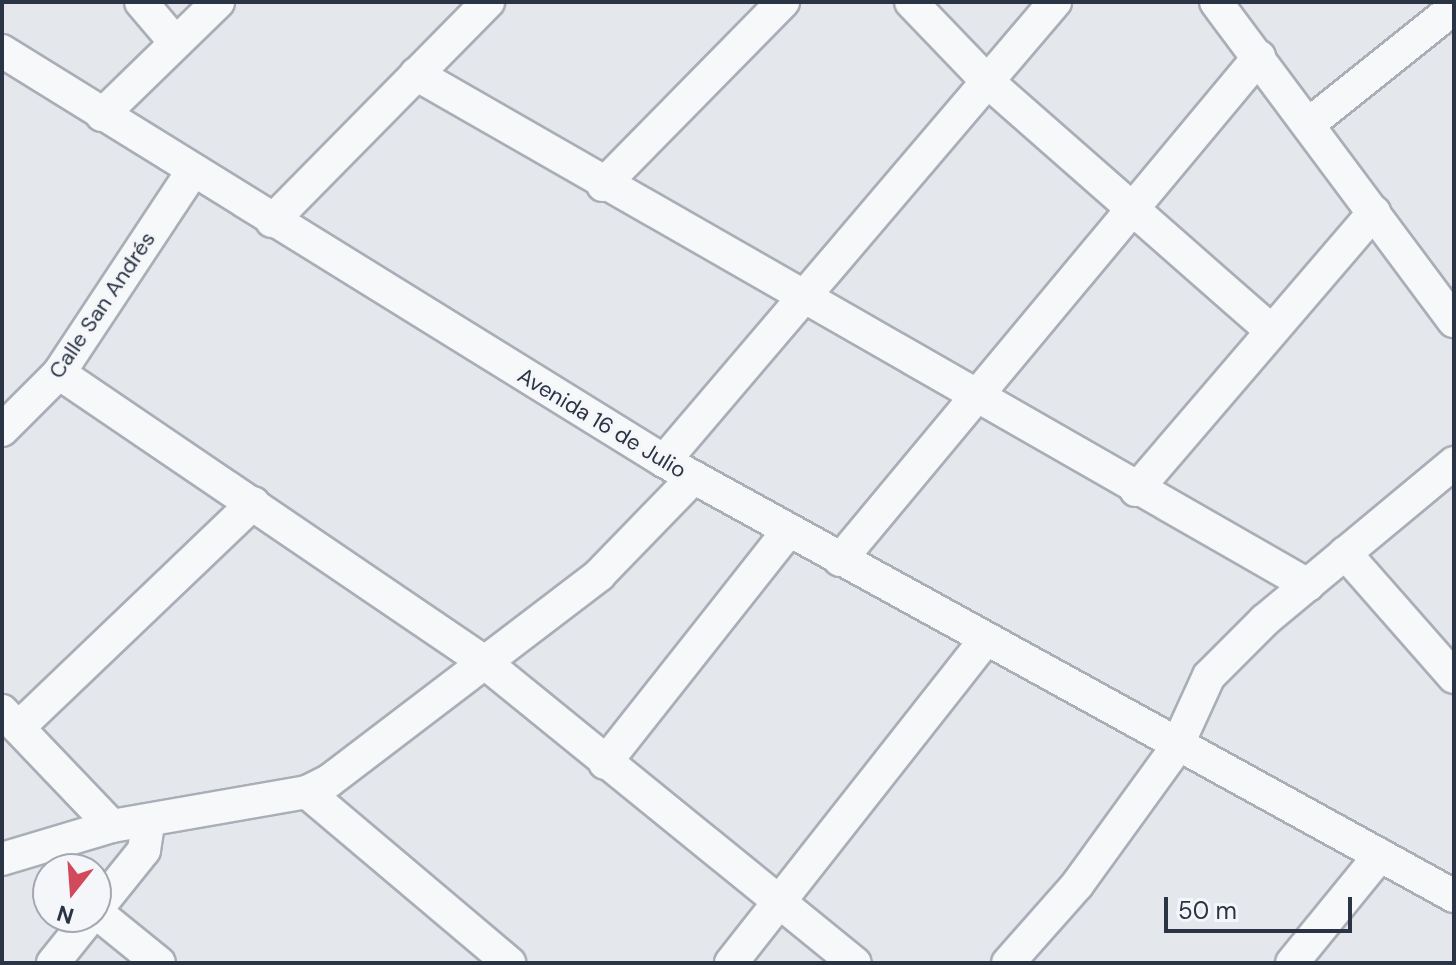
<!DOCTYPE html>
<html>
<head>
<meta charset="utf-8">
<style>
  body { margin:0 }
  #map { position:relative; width:1456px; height:965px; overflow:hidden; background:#e4e7ec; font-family:"DM Sans",sans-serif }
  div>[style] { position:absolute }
  .roads { filter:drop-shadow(2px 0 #a9aeb7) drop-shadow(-2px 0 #a9aeb7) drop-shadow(0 2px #a9aeb7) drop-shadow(0 -2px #a9aeb7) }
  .minor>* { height:32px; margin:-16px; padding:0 16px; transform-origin:16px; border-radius:16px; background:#f7f8fa }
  span { translate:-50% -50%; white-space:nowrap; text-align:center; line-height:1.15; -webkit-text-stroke:6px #f4f6f9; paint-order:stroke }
  .street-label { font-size:22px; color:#2b3445 }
  .frame { position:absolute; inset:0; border:4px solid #2b3445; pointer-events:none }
  .north { position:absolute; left:32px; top:853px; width:80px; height:80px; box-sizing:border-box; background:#f4f6f9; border:2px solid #a4a8b1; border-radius:50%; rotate:197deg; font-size:22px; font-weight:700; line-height:32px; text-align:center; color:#2b3445 }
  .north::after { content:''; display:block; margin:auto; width:28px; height:36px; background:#d1495b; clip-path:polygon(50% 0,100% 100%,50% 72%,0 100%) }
  .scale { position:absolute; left:1164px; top:897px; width:188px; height:36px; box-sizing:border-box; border:4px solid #2b3445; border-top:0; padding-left:10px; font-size:24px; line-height:28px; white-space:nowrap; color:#2b3445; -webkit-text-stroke:6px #f4f6f9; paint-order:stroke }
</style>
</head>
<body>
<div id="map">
  <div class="roads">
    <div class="minor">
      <div style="left:141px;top:2px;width:52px;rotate:49.6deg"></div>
      <div style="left:911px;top:2px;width:110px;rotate:46.1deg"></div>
      <div style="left:987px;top:81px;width:374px;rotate:41.3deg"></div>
      <div style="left:1216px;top:2px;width:398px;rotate:53.3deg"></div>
      <div style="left:2px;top:51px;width:779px;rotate:31.77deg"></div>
      <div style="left:664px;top:461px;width:902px;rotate:28.84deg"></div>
      <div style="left:416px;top:74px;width:1028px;rotate:29.81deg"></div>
      <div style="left:102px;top:115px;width:162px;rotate:-44.2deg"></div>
      <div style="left:1309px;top:124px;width:186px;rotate:-38.7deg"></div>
      <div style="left:603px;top:185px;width:257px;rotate:-45.5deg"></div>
      <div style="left:272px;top:221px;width:308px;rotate:-45.4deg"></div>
      <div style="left:59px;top:373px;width:513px;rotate:34.19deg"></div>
      <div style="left:483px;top:661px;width:479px;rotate:39.1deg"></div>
      <div style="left:2px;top:430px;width:81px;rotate:-45deg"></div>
      <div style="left:59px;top:373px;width:241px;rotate:-56.5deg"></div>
      <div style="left:664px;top:461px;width:603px;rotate:-49.57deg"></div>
      <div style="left:1136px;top:490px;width:366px;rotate:-49.4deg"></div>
      <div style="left:1345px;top:553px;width:165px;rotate:48.7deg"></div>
      <div style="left:840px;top:560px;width:655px;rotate:-50.21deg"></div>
      <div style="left:2px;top:711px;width:159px;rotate:46.3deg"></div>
      <div style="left:19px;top:727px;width:324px;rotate:-43.7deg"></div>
      <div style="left:605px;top:763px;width:295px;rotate:-51.7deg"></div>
      <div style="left:307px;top:792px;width:265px;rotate:40.2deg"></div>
      <div style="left:2px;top:859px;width:115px;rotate:-16.7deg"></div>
      <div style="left:112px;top:826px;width:198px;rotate:-9.9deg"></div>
      <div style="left:307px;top:792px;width:25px;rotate:-27deg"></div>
      <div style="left:329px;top:781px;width:340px;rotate:-37.3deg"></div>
      <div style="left:599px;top:575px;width:136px;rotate:-45.9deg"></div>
      <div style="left:96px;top:910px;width:77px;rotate:-51.3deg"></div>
      <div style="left:144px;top:850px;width:30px;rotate:-81deg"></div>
      <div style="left:96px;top:912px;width:81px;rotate:39deg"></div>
      <div style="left:53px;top:963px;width:59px;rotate:-51.2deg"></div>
      <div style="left:731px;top:963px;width:409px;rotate:-51.8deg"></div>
      <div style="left:1008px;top:963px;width:104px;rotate:-48.5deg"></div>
      <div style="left:1077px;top:885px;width:169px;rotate:-54.1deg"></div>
      <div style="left:1176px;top:748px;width:79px;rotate:-65.4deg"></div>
      <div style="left:1209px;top:676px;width:79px;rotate:-45deg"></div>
      <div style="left:1265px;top:620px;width:246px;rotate:-39.7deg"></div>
      <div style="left:1292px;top:963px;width:139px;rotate:-50.8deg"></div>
    </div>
  </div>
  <div class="street-label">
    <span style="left:102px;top:305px;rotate:-56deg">Calle San Andrés</span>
    <span style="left:602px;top:423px;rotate:31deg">Avenida 16 de Julio</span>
  </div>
  <div class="frame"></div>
  <div class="north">N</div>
  <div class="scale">50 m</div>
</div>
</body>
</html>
